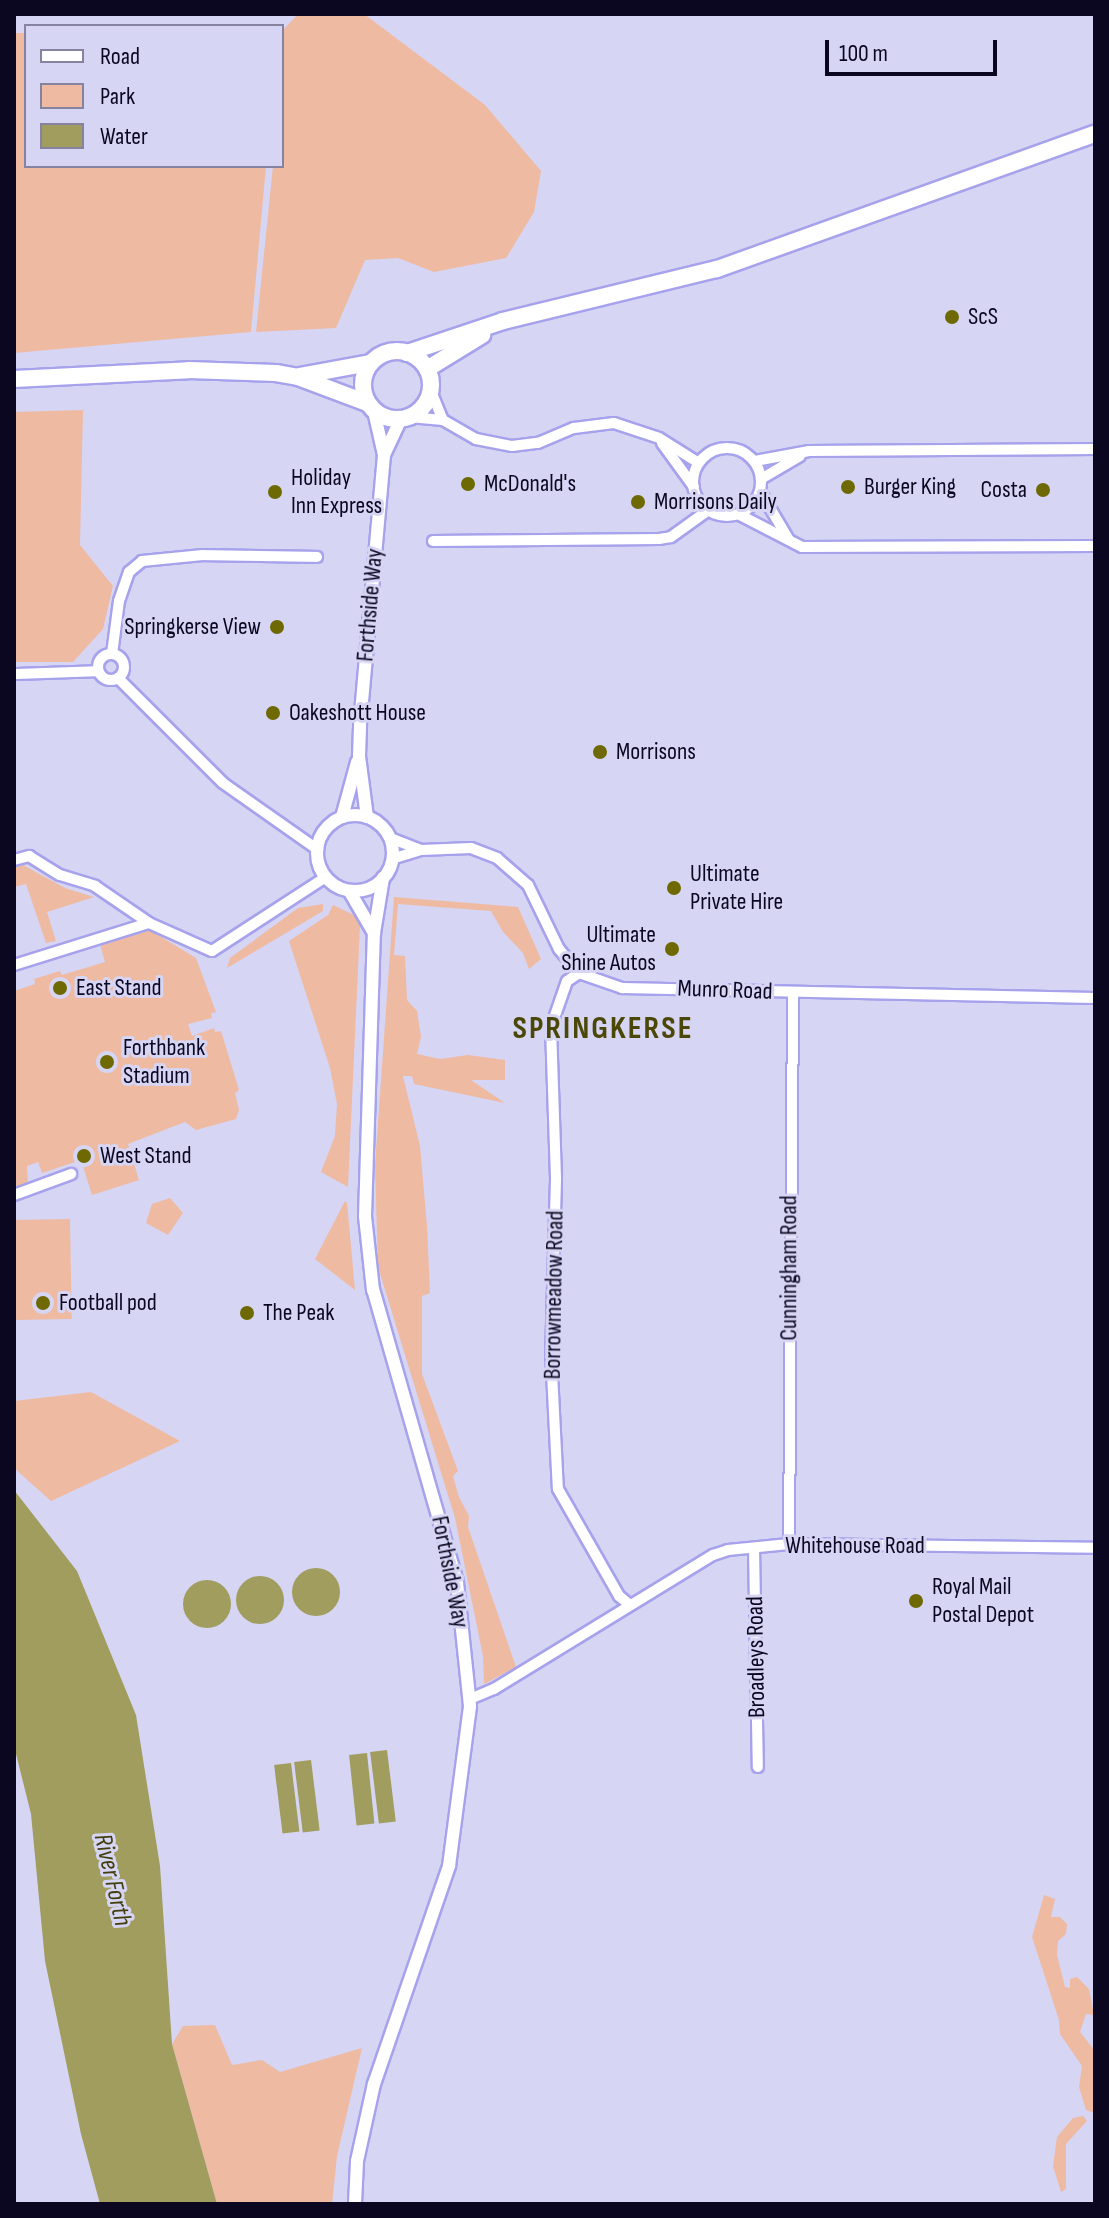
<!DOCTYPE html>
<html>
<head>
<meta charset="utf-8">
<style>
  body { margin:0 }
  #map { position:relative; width:1109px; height:2218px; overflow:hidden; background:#d6d5f4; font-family:"Sofia Sans Condensed",sans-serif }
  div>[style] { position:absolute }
  .green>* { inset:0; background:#efbaa2; transform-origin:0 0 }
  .water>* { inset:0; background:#a09d5f; transform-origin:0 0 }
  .round { border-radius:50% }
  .roads { filter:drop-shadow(2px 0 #a7a2ec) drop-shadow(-2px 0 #a7a2ec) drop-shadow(0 2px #a7a2ec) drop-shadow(0 -2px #a7a2ec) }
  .minor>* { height:10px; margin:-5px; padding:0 5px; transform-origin:5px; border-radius:5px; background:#fff }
  .minor>.ring { margin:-5px; padding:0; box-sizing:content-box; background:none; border:10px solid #fff; border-radius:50% }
  .tertiary>* { height:12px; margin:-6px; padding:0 6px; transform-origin:6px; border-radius:6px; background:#fff }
  .tertiary>.ring { margin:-6px; padding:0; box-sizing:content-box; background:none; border:12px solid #fff; border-radius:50% }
  .primary>* { height:16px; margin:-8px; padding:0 8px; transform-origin:8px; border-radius:8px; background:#fff }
  .primary>.ring { margin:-8px; padding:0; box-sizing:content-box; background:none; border:16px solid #fff; border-radius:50% }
  .dots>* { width:22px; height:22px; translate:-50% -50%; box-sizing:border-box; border:4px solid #d6d5f4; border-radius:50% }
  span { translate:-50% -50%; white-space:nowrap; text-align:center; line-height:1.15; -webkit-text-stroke:6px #d6d5f4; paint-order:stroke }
  .poi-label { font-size:24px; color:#0b0720 }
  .left { translate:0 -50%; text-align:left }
  .right { translate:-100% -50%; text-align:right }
  .street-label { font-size:24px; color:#0b0720 }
  .water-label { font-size:26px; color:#423f0d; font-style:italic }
  .district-label { font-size:32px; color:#4b4807; font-weight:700; letter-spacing:2px }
  .frame { position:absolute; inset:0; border:16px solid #0b0720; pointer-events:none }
  .legend { position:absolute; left:24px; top:24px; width:260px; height:144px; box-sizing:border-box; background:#d6d5f4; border:2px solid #85839f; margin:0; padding:10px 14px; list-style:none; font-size:24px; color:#0b0720 }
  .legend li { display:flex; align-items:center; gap:16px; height:40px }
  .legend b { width:40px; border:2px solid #85839f }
  .scale { position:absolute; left:825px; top:40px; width:172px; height:36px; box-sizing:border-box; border:4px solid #0b0720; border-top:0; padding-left:10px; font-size:24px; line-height:28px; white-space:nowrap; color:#0b0720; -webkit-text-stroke:6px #d6d5f4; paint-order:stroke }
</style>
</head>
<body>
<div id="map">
  <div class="green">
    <div style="clip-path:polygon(298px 14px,364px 14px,485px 105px,541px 171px,534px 212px,506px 258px,434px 272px,398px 258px,365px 260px,336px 328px,256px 332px,273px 166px,282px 166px,282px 31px)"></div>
    <div style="clip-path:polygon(14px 33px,26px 33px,26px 166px,266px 166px,251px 332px,14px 353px)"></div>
    <div style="clip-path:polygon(83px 410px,80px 545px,113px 586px,103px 629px,73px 662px,14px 662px,14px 412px)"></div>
    <div style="clip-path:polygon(23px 865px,65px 888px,94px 897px,47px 912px,56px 941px,46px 943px,26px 884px,14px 887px,14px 868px)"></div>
    <div style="clip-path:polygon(394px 897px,518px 907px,541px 959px,529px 969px,523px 953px,503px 932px,491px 911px,398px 904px,394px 955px,405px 956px,407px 1000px,417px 1011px,421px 1037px,417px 1054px,440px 1059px,468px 1055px,505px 1060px,505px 1080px,471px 1080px,505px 1103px,414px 1084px,412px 1076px,403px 1076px,420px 1146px,427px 1226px,430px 1293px,422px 1296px,422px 1374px,458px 1471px,453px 1476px,459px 1497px,469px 1516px,468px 1527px,516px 1667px,484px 1684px,483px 1656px,455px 1518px,378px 1267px,375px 1165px)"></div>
    <div style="clip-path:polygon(323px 904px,323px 911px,227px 968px,230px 958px,298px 908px)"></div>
    <div style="clip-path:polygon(333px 905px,354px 915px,360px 925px,348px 1187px,321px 1172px,335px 1136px,337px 1104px,330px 1068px,289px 941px,328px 915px)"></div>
    <div style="clip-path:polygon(148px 929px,196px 958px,216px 1012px,211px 1013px,212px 1018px,188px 1024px,192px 1036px,214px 1028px,215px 1032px,221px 1031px,239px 1090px,235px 1093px,239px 1110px,236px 1119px,196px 1130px,185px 1122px,128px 1144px,139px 1180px,92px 1195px,81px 1160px,42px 1173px,38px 1162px,27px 1166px,28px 1184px,14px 1188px,14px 991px,35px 984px,34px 979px,60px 971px,62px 975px,105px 962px,99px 941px)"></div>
    <div style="clip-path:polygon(170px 1198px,183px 1213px,168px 1235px,146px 1223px,152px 1204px)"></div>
    <div style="clip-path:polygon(345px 1201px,347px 1203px,355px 1290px,315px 1259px)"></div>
    <div style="left:70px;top:1219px;width:100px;height:56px;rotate:89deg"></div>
    <div style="clip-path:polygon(91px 1392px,180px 1441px,51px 1501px,14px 1468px,14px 1401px)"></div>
    <div style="clip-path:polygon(1044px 1895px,1055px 1899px,1051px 1917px,1060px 1917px,1067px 1924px,1066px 1934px,1058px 1941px,1057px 1955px,1065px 1987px,1070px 1988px,1070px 1979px,1077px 1977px,1089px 1989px,1094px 2015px,1086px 2014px,1080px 2032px,1095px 2051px,1095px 2113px,1086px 2110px,1079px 2087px,1082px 2066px,1060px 2034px,1059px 2020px,1032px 1937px)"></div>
    <div style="clip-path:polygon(215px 2025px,232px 2065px,262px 2060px,280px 2072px,362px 2048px,337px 2156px,332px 2204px,217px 2204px,172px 2044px,183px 2026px)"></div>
    <div style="clip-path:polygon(1083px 2116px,1087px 2121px,1066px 2144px,1066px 2189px,1061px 2192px,1053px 2166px,1057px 2137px,1073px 2118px)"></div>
  </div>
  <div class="water">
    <div style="clip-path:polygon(14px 1490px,77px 1571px,136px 1715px,160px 1866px,172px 2044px,217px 2204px,100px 2204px,81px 2134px,45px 1961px,31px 1814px,14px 1746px)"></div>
    <div class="round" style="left:292px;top:1568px;width:48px;height:48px"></div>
    <div class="round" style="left:236px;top:1576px;width:48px;height:48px"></div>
    <div class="round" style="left:183px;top:1580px;width:48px;height:48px"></div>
    <div style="left:387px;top:1750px;width:72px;height:17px;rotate:83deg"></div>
    <div style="left:367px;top:1753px;width:71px;height:18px;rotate:84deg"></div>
    <div style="left:311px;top:1760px;width:71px;height:17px;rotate:83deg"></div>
    <div style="left:291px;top:1763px;width:69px;height:17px;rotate:83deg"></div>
  </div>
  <div class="roads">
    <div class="minor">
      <div style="left:431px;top:391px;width:31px;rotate:68deg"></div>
      <div style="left:409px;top:417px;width:34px;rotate:5deg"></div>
      <div style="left:443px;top:420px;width:38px;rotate:30deg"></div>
      <div style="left:476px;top:439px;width:37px;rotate:11deg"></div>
      <div style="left:512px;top:446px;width:26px;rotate:-7deg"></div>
      <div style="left:538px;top:443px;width:39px;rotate:-23deg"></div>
      <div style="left:574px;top:428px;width:40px;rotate:-7.1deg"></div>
      <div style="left:614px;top:423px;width:47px;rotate:18.4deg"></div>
      <div style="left:659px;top:438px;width:47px;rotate:32deg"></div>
      <div style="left:662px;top:443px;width:54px;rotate:54deg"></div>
      <div class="ring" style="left:693px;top:448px;width:58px;height:58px"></div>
      <div style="left:755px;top:461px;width:55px;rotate:-10.5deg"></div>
      <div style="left:809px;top:451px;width:286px;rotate:-0.4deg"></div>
      <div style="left:761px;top:479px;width:45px;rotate:-30.5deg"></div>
      <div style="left:760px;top:491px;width:57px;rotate:59.4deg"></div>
      <div style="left:738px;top:514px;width:72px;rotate:27.3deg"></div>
      <div style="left:802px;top:547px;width:293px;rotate:-0.2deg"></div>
      <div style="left:433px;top:541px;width:226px;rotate:-0.5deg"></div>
      <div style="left:659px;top:539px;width:12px;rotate:-9deg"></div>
      <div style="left:671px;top:537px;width:44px;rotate:-35.8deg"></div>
      <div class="ring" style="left:98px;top:654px;width:16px;height:16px"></div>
      <div style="left:112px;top:654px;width:53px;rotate:-82.5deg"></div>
      <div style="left:119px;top:601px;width:31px;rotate:-71deg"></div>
      <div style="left:129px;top:572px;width:17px;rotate:-40deg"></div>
      <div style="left:142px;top:561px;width:61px;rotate:-5.6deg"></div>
      <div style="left:203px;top:555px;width:114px;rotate:1deg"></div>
      <div style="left:14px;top:674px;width:84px;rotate:-2deg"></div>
      <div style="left:118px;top:678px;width:148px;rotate:45deg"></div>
      <div style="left:223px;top:783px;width:115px;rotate:35.1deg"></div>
      <div style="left:390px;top:838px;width:33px;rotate:21deg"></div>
      <div style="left:421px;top:850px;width:30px;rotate:163deg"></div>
      <div style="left:421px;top:850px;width:50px;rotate:-2.3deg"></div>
      <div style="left:471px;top:848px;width:28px;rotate:21deg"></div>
      <div style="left:497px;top:858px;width:41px;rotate:41.1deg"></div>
      <div style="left:528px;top:885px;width:71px;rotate:64.2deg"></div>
      <div style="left:559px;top:949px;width:31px;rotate:50deg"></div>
      <div style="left:579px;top:973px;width:46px;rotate:19.2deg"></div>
      <div style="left:622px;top:988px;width:473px;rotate:1.2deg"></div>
      <div style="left:14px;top:860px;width:16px;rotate:-15deg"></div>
      <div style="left:29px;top:856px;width:36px;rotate:32deg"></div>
      <div style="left:60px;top:875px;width:37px;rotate:17deg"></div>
      <div style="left:95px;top:886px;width:65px;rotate:34.4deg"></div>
      <div style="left:14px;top:965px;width:141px;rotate:-17.3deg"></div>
      <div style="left:149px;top:923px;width:69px;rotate:24deg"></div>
      <div style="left:212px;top:951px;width:136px;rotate:-33deg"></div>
      <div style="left:579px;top:973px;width:14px;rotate:146deg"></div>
      <div style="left:567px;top:981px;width:49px;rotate:109.2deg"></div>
      <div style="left:551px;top:1027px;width:152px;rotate:88.1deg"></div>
      <div style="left:556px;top:1179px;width:174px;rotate:91.6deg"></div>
      <div style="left:551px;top:1353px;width:136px;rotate:87.1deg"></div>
      <div style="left:558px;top:1489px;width:123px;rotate:60.3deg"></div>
      <div style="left:619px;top:1596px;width:14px;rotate:39deg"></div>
      <div style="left:14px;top:1195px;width:61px;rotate:-20.2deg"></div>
      <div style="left:789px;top:1544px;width:552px;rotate:-89.58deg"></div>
      <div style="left:754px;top:1548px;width:219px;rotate:89deg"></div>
      <div style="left:470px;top:1699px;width:26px;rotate:-23deg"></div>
      <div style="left:494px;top:1689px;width:257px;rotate:-31.5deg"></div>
      <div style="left:713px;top:1555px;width:16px;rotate:-18deg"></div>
      <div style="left:728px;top:1550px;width:61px;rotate:-5.6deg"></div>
      <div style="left:789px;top:1544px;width:306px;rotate:0.7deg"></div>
    </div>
    <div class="tertiary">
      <div style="left:384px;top:455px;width:40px;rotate:-65deg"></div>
      <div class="ring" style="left:317px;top:815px;width:64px;height:64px"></div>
      <div style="left:342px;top:817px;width:57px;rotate:-74.7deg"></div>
      <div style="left:367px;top:817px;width:62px;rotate:-97.5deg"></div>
      <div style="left:359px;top:756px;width:32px;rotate:-88deg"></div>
      <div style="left:360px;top:724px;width:270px;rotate:-84.9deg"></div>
      <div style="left:384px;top:455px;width:45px;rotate:-102.8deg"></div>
      <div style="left:350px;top:892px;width:48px;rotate:59.7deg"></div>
      <div style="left:355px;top:2204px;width:43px;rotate:-87.3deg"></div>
      <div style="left:357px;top:2161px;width:79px;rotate:-77.6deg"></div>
      <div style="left:374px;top:2084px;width:231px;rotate:-71deg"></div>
      <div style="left:449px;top:1866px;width:161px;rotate:-82.5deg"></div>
      <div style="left:470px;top:1706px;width:125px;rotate:-96deg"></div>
      <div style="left:457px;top:1582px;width:304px;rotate:-106deg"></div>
      <div style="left:373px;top:1290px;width:74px;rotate:-96.2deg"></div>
      <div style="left:365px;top:1216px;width:283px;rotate:-88.2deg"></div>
      <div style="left:374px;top:933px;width:56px;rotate:-80.7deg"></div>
    </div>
    <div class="primary">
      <div class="ring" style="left:363px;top:351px;width:52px;height:52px"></div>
      <div style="left:407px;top:353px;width:101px;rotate:-18.4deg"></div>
      <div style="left:503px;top:321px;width:220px;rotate:-13.7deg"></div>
      <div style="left:717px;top:269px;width:401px;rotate:-19.7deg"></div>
      <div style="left:427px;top:369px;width:65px;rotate:-31.7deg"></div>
      <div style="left:299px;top:376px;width:72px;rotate:-10.4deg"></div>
      <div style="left:14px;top:379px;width:175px;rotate:-2.9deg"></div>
      <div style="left:189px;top:370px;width:87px;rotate:2deg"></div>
      <div style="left:276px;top:373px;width:22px;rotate:10deg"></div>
      <div style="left:298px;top:377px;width:74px;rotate:20.6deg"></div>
    </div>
  </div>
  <div class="dots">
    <div style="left:952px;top:317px;background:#6e6903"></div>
    <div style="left:468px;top:484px;background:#6e6903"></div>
    <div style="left:848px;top:487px;background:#6e6903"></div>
    <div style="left:1043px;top:490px;background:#6e6903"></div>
    <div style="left:275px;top:492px;background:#6e6903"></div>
    <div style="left:638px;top:502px;background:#6e6903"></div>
    <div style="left:277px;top:627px;background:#6e6903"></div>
    <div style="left:273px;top:713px;background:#6e6903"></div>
    <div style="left:600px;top:752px;background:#6e6903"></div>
    <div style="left:674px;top:888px;background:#6e6903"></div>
    <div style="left:672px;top:949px;background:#6e6903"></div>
    <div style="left:60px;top:988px;background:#6e6903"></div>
    <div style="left:107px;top:1062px;background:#6e6903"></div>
    <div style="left:84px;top:1156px;background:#6e6903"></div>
    <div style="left:43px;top:1303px;background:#6e6903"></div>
    <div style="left:247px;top:1313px;background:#6e6903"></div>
    <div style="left:916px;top:1601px;background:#6e6903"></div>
  </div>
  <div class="poi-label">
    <span class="left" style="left:968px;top:317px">ScS</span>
    <span class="left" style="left:291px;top:492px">Holiday<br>Inn Express</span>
    <span class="left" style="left:484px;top:484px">McDonald's</span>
    <span class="left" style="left:864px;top:487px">Burger King</span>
    <span class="right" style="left:1027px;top:490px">Costa</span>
    <span class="left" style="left:654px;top:502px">Morrisons Daily</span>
    <span class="right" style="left:261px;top:627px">Springkerse View</span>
    <span class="left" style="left:289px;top:713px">Oakeshott House</span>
    <span class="left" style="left:616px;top:752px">Morrisons</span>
    <span class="left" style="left:690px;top:888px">Ultimate<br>Private Hire</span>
    <span class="right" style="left:656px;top:949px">Ultimate<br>Shine Autos</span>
    <span class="left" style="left:76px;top:988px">East Stand</span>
    <span class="left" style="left:123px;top:1062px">Forthbank<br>Stadium</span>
    <span class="left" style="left:100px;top:1156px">West Stand</span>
    <span class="left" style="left:59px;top:1303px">Football pod</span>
    <span class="left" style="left:263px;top:1313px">The Peak</span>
    <span class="left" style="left:932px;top:1601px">Royal Mail<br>Postal Depot</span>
  </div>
  <div class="street-label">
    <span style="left:370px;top:605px;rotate:-85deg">Forthside Way</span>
    <span style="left:725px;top:990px;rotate:2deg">Munro Road</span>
    <span style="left:789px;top:1268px;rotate:-90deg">Cunningham Road</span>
    <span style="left:554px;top:1295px;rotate:-89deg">Borrowmeadow Road</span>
    <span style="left:855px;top:1546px">Whitehouse Road</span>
    <span style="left:450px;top:1572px;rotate:79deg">Forthside Way</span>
    <span style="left:756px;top:1657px;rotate:-91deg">Broadleys Road</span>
  </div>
  <div class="water-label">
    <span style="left:112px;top:1880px;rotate:77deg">River Forth</span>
  </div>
  <div class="district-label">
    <span style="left:603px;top:1029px">SPRINGKERSE</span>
  </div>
  <div class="frame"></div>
  <ul class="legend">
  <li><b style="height:10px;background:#fff"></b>Road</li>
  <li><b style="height:22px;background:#efbaa2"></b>Park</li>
  <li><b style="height:22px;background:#a09d5f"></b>Water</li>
  </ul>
  <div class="scale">100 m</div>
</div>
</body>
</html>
